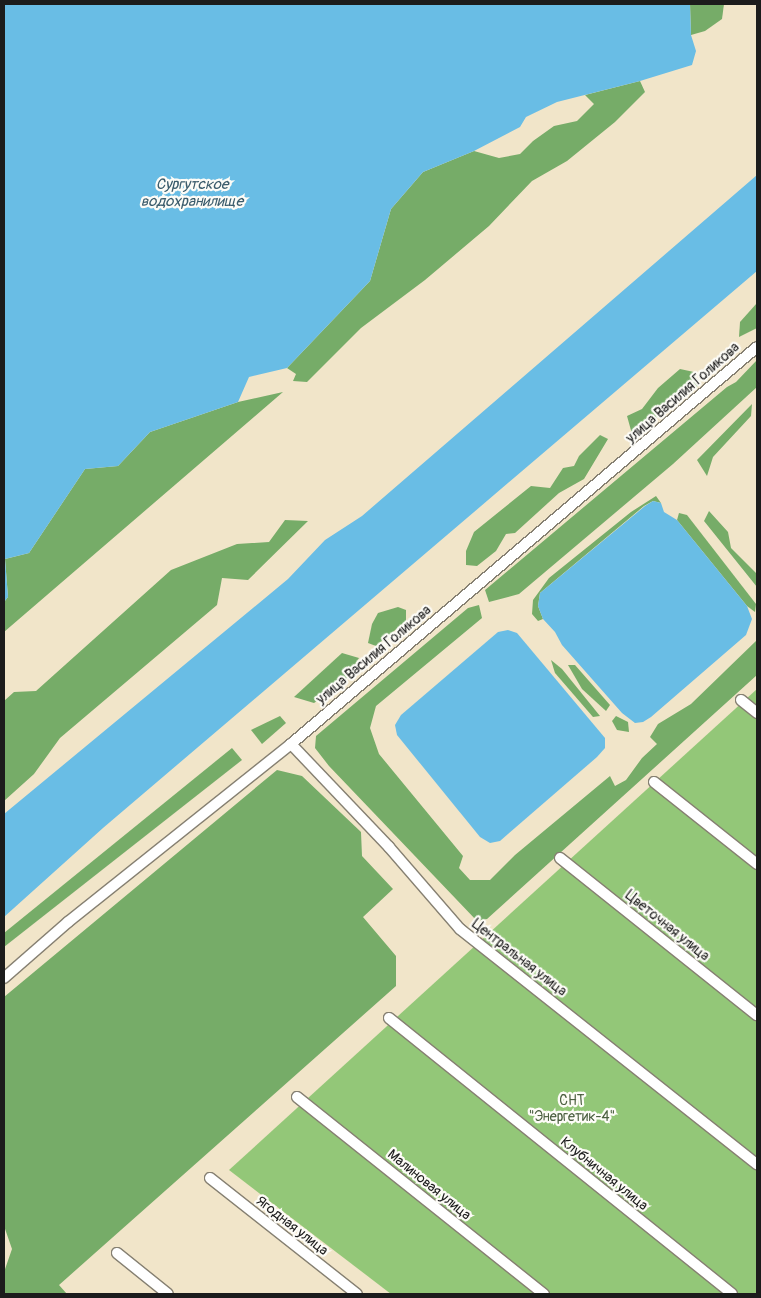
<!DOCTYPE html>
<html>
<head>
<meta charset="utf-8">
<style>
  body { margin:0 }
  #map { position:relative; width:761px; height:1298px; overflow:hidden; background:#f1e5c9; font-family:Pangolin,sans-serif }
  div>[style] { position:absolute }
  .green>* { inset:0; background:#93c778 }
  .forest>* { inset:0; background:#76ac68 }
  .water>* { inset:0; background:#69bde5 }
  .roads { filter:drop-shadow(1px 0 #868072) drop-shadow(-1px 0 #868072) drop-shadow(0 1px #868072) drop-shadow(0 -1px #868072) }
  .minor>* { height:10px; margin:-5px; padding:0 5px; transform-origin:5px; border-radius:5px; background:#fff }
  span { translate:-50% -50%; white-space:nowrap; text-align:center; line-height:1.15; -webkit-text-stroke:4.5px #fdfcf7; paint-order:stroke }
  .street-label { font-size:14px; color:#1c1c1c }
  .park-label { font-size:14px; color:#4c6041 }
  .water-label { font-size:15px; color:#3b5c6c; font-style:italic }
  .frame { position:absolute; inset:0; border:5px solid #1c1c1c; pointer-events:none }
</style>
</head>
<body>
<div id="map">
  <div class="green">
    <div style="clip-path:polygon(757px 689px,757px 1294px,391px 1294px,229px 1170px)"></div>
  </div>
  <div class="forest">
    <div style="clip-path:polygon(690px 4px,724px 4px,722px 19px,705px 31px,691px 35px)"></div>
    <div style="clip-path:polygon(640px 81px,645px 92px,615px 122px,567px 161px,532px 181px,489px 226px,425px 280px,361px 328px,307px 382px,293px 381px,296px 374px,287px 368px,370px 281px,391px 209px,423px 172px,474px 151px,499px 158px,520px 154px,533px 141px,554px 126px,577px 121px,594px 104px,585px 95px)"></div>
    <div style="clip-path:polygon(757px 303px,757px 328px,739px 337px,740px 322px)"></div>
    <div style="clip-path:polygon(757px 360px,757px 387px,673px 464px,519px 594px,489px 602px,485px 590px,727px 387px,736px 382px)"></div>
    <div style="clip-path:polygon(680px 369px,694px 372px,699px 385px,682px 399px,672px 396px,669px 407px,643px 430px,632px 434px,627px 416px,642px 409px,658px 388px)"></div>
    <div style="clip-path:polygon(283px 392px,4px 632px,4px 602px,8px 597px,5px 559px,29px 553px,85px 469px,118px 466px,150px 432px,238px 402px)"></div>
    <div style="clip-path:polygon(752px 404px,751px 416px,713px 457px,707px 476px,697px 460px)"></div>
    <div style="clip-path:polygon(600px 435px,608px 439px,584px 479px,559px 493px,515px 533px,506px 534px,496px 551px,477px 566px,466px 565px,466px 551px,474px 532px,531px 486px,550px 488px,563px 468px,574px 466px,579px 456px)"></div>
    <div style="clip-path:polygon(656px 496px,661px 503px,653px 501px,644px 506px,540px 593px,538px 606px,543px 619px,538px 621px,532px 614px,533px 600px,549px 578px,631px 512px)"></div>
    <div style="clip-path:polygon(709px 511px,728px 532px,731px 548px,757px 574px,757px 587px,704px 521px)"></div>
    <div style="clip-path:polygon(679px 513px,687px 515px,756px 604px,755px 612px,747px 606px,677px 520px)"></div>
    <div style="clip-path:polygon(285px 520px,308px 521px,248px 580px,222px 578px,217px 605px,60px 738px,34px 774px,4px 801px,4px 701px,14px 692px,36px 691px,171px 570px,237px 544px,269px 542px)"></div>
    <div style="clip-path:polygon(479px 605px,482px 618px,376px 706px,370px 728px,379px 754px,463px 856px,459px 868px,470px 880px,490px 880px,515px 855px,610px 776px,615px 786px,626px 780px,642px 758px,657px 744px,650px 737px,658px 724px,691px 704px,757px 640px,757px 675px,487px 919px,477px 921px,329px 766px,315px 748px,316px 736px,468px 608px)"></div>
    <div style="clip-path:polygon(398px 607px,406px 610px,406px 621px,376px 646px,368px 643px,372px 624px,378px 613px)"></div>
    <div style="clip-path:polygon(342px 653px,359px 658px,344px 683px,314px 703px,294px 697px)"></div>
    <div style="clip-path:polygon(551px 660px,562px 669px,600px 716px,593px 717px,555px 673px)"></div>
    <div style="clip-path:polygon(568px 665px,575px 665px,610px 705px,606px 711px,582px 689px)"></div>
    <div style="clip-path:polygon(280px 716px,286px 723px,262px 744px,251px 730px)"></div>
    <div style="clip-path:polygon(616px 716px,628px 722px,629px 732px,617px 730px,612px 721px)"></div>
    <div style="clip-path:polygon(232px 748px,242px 760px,4px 947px,4px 933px)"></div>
    <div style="clip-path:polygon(277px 770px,302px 776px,361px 832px,362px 856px,393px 889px,363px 917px,396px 956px,396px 986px,59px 1285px,67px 1294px,4px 1294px,4px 1272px,12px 1249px,4px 1226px,4px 997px)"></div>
  </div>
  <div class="water">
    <div style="clip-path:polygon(4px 4px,690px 4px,691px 35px,696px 51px,692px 65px,640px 81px,557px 102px,526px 117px,520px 127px,474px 151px,423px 172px,391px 209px,370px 281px,287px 368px,249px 377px,238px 402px,150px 432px,118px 466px,85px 469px,29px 553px,5px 559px,8px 597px,4px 602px)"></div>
    <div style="clip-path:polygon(757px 175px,757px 271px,103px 828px,4px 917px,4px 814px,288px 579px,325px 540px,362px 516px)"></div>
    <div style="clip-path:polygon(653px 501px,661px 503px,664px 512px,677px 520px,747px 606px,752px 619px,746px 635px,651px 717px,643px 722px,635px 723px,622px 713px,562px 645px,555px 632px,543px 619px,538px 606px,540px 593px,645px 506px)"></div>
    <div style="clip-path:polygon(508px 630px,517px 633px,605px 738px,605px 748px,597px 757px,500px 841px,490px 843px,480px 837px,397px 735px,395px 725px,401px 715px,498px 632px)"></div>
  </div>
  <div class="roads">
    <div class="minor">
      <div style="left:741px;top:700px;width:21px;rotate:39deg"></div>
      <div style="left:291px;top:744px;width:142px;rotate:46.4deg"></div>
      <div style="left:389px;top:847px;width:108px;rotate:49.1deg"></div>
      <div style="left:460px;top:929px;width:379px;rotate:38.4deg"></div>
      <div style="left:654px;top:782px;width:132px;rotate:38.5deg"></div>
      <div style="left:560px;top:858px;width:252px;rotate:38.6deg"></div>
      <div style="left:4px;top:978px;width:85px;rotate:-41.2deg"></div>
      <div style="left:68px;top:922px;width:285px;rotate:-38.6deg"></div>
      <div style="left:291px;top:744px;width:612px;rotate:-40.43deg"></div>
      <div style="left:389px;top:1018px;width:440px;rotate:38.8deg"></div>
      <div style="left:297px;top:1097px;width:316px;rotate:38.6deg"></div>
      <div style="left:210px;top:1178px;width:187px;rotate:38.3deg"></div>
      <div style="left:117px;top:1253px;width:65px;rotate:38.8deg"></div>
    </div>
  </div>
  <div class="street-label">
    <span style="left:683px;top:393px;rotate:-41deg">улица Василия Голикова</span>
    <span style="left:374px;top:655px;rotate:-40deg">улица Василия Голикова</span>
    <span style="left:667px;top:926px;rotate:39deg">Цветочная улица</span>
    <span style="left:519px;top:958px;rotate:38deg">Центральная улица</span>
    <span style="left:604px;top:1174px;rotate:39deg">Клубничная улица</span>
    <span style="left:429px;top:1185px;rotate:39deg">Малиновая улица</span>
    <span style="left:292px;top:1226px;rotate:38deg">Ягодная улица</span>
  </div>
  <div class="park-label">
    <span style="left:572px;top:1109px">СНТ<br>"Энергетик-4"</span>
  </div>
  <div class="water-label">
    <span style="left:192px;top:193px">Сургутское<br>водохранилище</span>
  </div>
  <div class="frame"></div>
</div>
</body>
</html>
